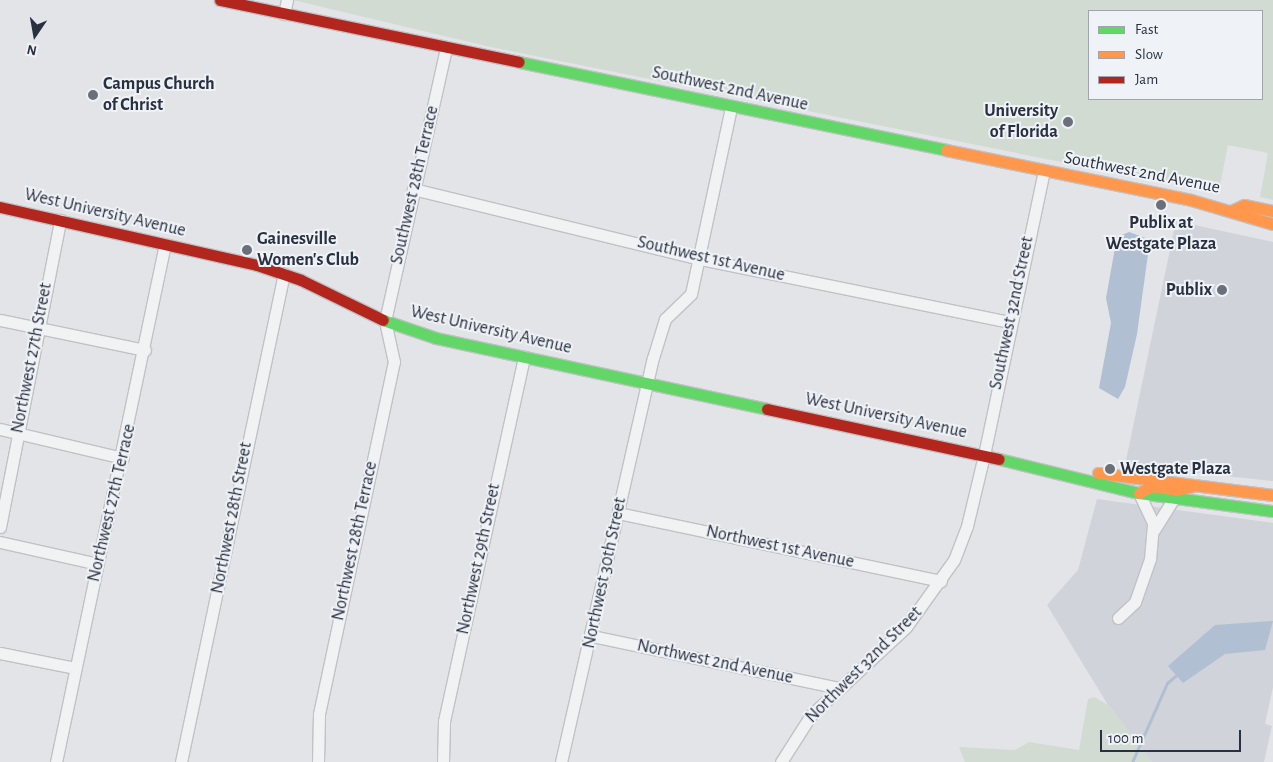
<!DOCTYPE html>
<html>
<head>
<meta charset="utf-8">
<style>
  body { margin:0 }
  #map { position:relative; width:1273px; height:762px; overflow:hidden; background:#e2e4e7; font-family:"Alegreya Sans",sans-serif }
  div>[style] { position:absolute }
  .built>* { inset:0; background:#d0d3da }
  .green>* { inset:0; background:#d2dbd2 }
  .water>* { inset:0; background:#b0bfd2 }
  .stream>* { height:3px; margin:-1.5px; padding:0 1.5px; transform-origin:1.5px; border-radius:1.5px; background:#b0bfd2 }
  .roads { filter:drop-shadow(1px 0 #c0c2c5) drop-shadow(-1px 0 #c0c2c5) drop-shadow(0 1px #c0c2c5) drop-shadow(0 -1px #c0c2c5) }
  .street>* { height:11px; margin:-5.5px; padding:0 5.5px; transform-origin:5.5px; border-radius:5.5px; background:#f1f2f4 }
  .fast>* { height:11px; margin:-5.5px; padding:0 5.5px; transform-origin:5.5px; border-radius:5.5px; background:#63d668 }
  .slow>* { height:11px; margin:-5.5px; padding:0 5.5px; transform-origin:5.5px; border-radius:5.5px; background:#ff974d }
  .jam>* { height:11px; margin:-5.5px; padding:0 5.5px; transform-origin:5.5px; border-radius:5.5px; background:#b3261e }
  .dots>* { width:14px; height:14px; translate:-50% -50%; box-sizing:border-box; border:2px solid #eff2f6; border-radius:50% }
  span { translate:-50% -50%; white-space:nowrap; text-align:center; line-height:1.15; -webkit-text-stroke:4px #eff2f6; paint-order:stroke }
  .poi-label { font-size:18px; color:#293040; font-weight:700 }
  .left { translate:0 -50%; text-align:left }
  .right { translate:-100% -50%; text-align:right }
  .street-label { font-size:18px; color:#293040 }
  .legend { position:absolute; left:1088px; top:10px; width:175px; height:90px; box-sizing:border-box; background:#eff2f6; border:1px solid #a0a4ad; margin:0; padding:6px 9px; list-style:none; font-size:15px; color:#293040 }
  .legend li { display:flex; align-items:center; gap:10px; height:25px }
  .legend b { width:25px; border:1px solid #a0a4ad }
  .north { position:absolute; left:10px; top:10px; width:50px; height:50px; -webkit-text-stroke:4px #eff2f6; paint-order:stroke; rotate:192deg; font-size:14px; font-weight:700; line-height:20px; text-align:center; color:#293040 }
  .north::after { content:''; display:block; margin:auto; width:18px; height:22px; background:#293040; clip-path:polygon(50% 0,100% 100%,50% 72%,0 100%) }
  .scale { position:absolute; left:1100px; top:730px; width:141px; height:22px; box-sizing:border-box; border:2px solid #293040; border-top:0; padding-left:6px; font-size:15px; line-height:18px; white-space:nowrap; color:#293040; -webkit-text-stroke:4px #eff2f6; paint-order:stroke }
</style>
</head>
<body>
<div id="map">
  <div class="built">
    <div style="clip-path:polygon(1176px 221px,1273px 242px,1273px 481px,1125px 465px)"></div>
    <div style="clip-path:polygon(1097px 499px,1273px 523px,1273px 687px,1265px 724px,1272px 726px,1264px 762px,1152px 762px,1119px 723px,1047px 605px,1078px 570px)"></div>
  </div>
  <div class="green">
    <div style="clip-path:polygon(evenodd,293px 0,1273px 0,1273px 200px,1260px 197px,1268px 153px,1228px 145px,1219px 190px,1051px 160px,486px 46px,293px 0,1262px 11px,1262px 99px,1089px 99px,1089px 11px,1262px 11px)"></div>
    <div style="clip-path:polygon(1094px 697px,1110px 706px,1152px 762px,965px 762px,959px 747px,1015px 750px,1029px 742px,1079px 750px,1088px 699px)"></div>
  </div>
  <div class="water">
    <div style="clip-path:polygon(1129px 232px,1148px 239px,1149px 247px,1137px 334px,1125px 387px,1118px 399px,1099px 388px,1111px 323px,1106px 298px,1117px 237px)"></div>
    <div style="clip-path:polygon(1273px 621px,1265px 650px,1225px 654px,1183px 683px,1168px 666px,1215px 625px)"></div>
  </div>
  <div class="stream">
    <div style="left:1132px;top:762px;width:86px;rotate:-66.1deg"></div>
    <div style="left:1167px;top:683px;width:16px;rotate:-40deg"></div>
  </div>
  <div class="roads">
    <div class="street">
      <div style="left:284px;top:14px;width:14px;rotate:-78deg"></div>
      <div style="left:413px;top:189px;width:295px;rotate:13.7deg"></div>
      <div style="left:700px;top:259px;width:316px;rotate:11.5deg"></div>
      <div style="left:0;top:320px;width:148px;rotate:11.7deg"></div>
      <div style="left:0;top:429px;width:126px;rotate:13.3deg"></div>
      <div style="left:618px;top:513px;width:330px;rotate:11.9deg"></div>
      <div style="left:0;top:527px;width:313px;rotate:-78.9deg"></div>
      <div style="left:1154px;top:530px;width:36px;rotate:-58deg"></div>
      <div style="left:0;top:542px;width:100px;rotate:12.7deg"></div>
      <div style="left:1118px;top:618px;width:23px;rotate:-43deg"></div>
      <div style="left:1135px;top:602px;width:46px;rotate:-70.8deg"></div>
      <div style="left:1150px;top:559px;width:36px;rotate:-85deg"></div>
      <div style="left:1153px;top:523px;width:33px;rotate:-115deg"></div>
      <div style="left:592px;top:636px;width:251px;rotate:11.9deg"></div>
      <div style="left:0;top:653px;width:76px;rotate:11.3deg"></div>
      <div style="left:56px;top:762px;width:529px;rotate:-78.12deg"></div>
      <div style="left:181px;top:762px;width:499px;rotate:-78.1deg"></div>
      <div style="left:318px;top:762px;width:48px;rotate:-88.8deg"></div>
      <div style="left:319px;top:714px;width:360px;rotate:-78deg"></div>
      <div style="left:394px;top:362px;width:42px;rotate:-102.4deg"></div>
      <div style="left:385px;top:321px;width:280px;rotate:-77.4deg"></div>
      <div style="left:443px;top:762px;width:41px;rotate:-88.6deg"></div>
      <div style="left:444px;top:721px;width:373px;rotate:-77.6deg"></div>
      <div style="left:561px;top:762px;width:414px;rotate:-77.2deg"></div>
      <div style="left:653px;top:358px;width:41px;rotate:-72.9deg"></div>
      <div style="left:665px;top:319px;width:36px;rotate:-44deg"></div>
      <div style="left:691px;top:294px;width:191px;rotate:-77.9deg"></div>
      <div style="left:781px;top:762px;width:56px;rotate:-57.4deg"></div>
      <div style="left:811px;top:715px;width:129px;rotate:-42.8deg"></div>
      <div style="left:906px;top:627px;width:82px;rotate:-54.4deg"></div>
      <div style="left:954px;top:560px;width:36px;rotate:-69deg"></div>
      <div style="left:967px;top:526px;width:73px;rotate:-76.5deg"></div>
      <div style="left:984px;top:455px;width:290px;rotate:-78.1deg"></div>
    </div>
    <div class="fast">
      <div style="left:519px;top:62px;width:436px;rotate:11.6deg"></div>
      <div style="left:383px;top:320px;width:56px;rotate:18.8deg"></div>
      <div style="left:436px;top:338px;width:339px;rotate:12.1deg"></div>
      <div style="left:999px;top:459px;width:144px;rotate:13.7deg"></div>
      <div style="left:1139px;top:493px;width:135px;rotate:7.7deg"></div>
    </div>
    <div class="slow">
      <div style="left:946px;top:150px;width:250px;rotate:11.5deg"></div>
      <div style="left:1191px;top:200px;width:85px;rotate:16.3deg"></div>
      <div style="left:1233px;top:210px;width:12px;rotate:-24deg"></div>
      <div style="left:1244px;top:205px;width:30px;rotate:12deg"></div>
      <div style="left:1098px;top:473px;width:176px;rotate:7.2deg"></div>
      <div style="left:1139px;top:493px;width:15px;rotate:-28deg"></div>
      <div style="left:1152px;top:486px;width:25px;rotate:9deg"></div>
      <div style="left:1177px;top:490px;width:16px;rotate:-14deg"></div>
    </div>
    <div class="jam">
      <div style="left:220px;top:0;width:305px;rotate:11.7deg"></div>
      <div style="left:0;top:207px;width:263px;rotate:12.7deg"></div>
      <div style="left:257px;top:265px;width:46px;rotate:18.8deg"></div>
      <div style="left:301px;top:280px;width:91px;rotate:26deg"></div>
      <div style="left:767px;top:409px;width:237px;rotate:12.2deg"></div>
    </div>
  </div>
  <div class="dots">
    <div style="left:93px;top:95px;background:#6a6f7a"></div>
    <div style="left:1068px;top:122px;background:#6a6f7a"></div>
    <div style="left:1161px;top:205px;background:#6a6f7a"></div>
    <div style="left:247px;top:250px;background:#6a6f7a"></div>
    <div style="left:1222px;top:290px;background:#6a6f7a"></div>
    <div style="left:1110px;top:469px;background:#6a6f7a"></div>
  </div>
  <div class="poi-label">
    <span class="left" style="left:103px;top:95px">Campus Church<br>of Christ</span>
    <span class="right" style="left:1058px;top:122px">University<br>of Florida</span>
    <span style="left:1161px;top:234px">Publix at<br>Westgate Plaza</span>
    <span class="left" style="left:257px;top:250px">Gainesville<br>Women's Club</span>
    <span class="right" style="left:1212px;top:290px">Publix</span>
    <span class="left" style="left:1120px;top:469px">Westgate Plaza</span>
  </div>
  <div class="street-label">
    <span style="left:730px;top:89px;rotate:12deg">Southwest 2nd Avenue</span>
    <span style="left:1142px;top:173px;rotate:11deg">Southwest 2nd Avenue</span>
    <span style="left:415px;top:185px;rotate:-77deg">Southwest 28th Terrace</span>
    <span style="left:105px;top:213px;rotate:13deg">West University Avenue</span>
    <span style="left:711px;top:259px;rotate:13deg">Southwest 1st Avenue</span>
    <span style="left:1012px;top:313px;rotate:-78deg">Southwest 32nd Street</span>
    <span style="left:491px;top:330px;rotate:13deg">West University Avenue</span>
    <span style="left:32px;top:358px;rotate:-79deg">Northwest 27th Street</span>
    <span style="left:886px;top:416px;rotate:12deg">West University Avenue</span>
    <span style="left:112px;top:503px;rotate:-77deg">Northwest 27th Terrace</span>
    <span style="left:232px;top:518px;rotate:-79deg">Northwest 28th Street</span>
    <span style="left:355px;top:541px;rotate:-78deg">Northwest 28th Terrace</span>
    <span style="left:780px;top:547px;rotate:12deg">Northwest 1st Avenue</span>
    <span style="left:479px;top:559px;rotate:-78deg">Northwest 29th Street</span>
    <span style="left:605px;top:573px;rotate:-78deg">Northwest 30th Street</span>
    <span style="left:715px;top:662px;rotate:12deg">Northwest 2nd Avenue</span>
    <span style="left:864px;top:665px;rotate:-45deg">Northwest 32nd Street</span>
  </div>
  <ul class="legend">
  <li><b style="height:6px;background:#63d668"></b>Fast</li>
  <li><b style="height:6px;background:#ff974d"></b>Slow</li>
  <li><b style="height:6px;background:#b3261e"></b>Jam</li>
  </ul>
  <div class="north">N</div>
  <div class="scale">100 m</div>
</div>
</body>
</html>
